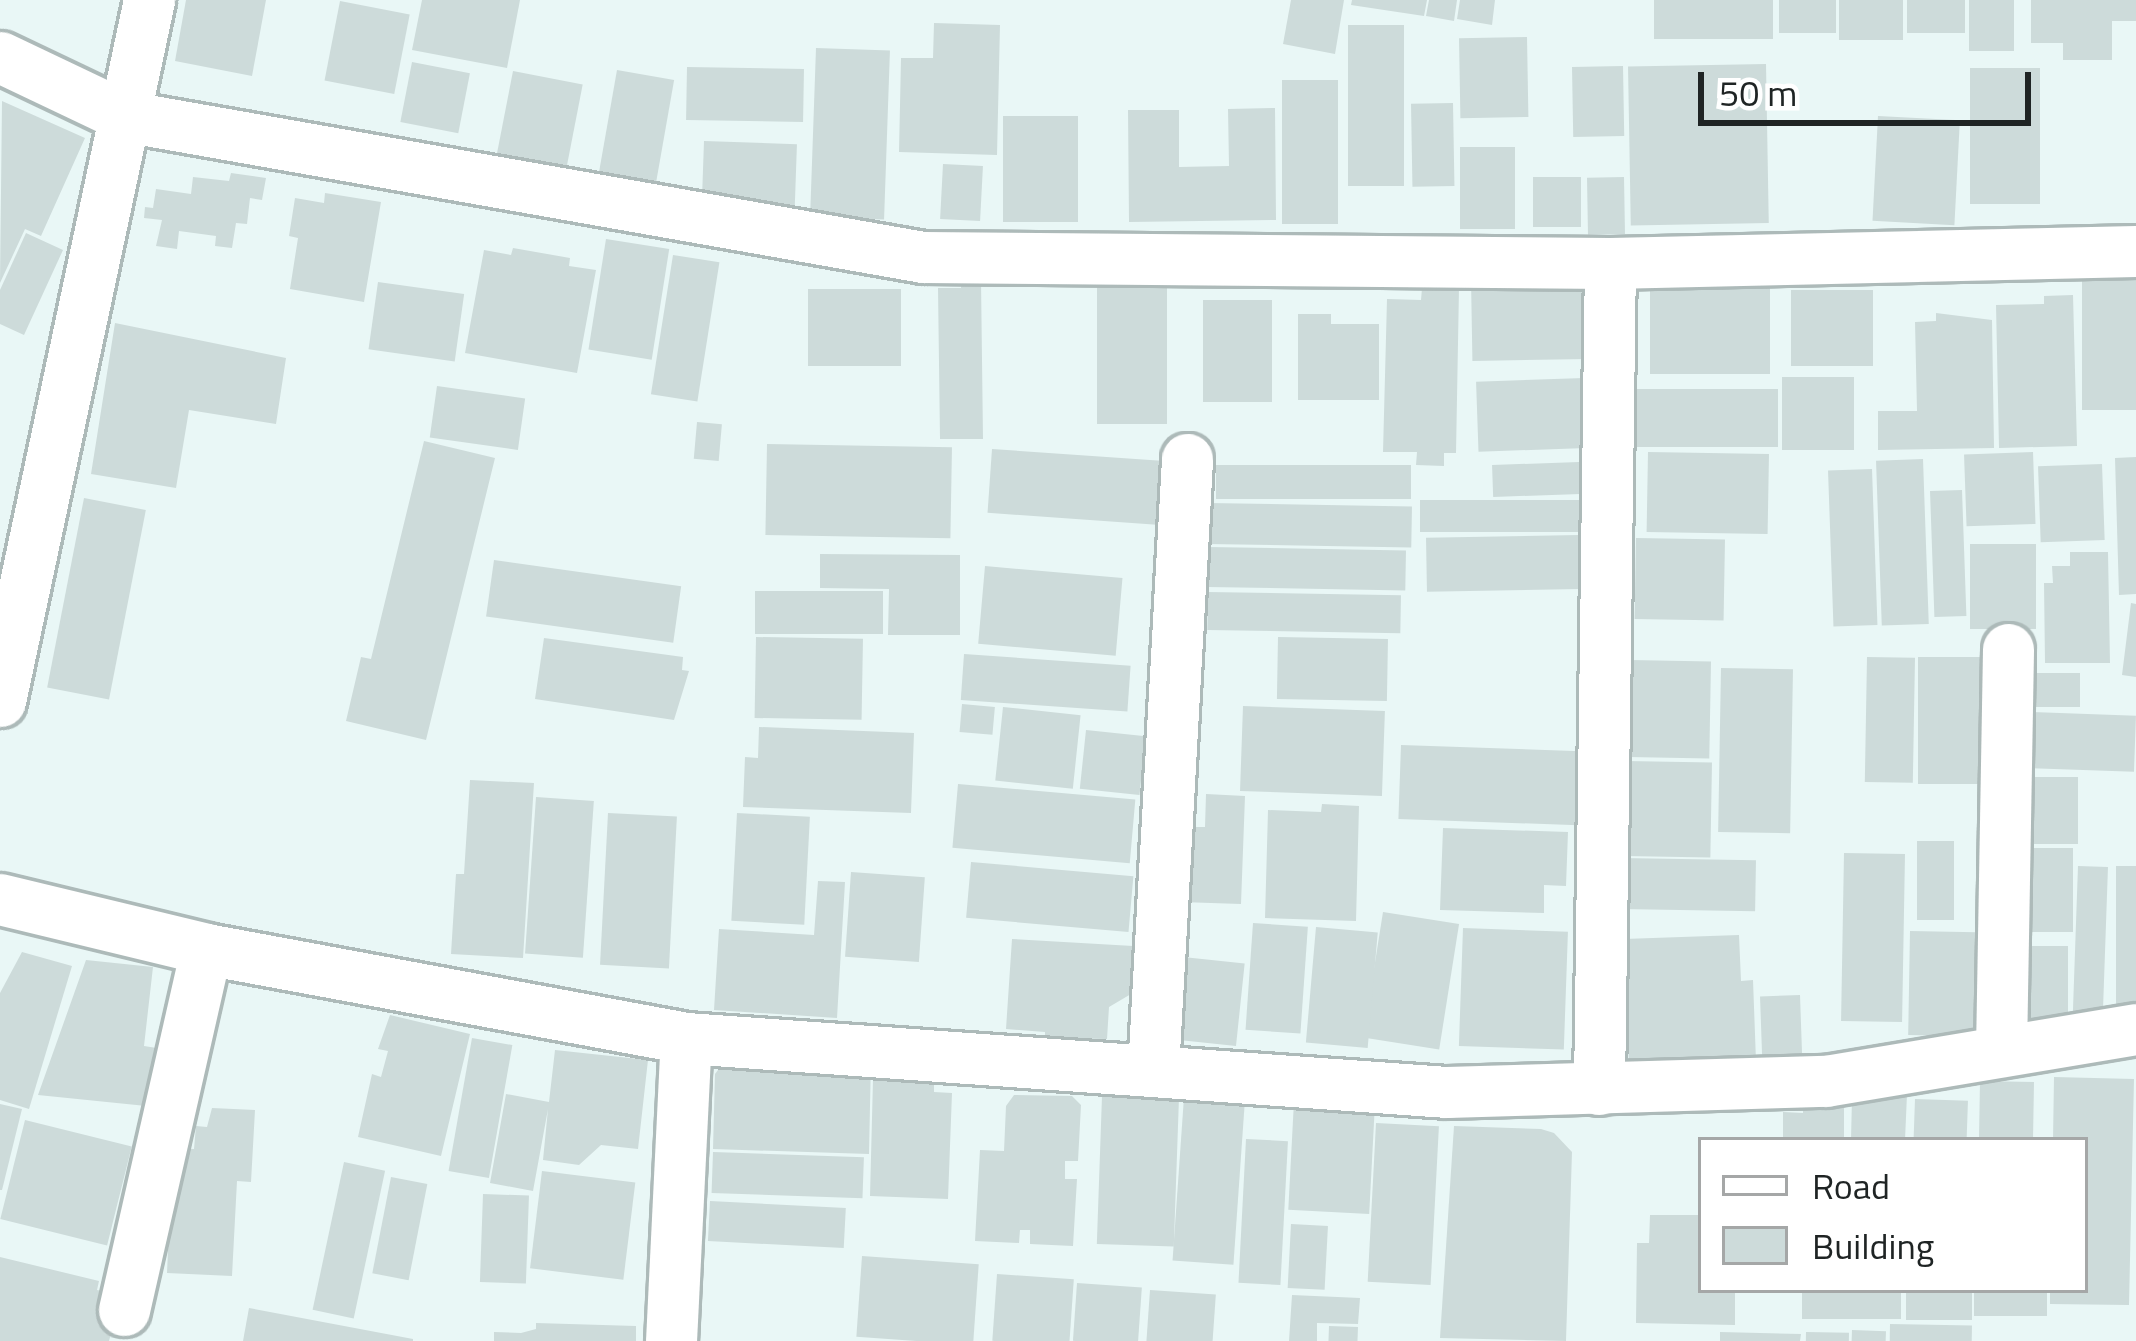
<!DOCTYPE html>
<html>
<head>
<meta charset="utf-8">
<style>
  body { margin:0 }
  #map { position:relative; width:2136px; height:1341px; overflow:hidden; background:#e9f7f6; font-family:"Titillium Web",sans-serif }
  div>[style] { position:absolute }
  .building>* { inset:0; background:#cddbda; transform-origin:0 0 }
  .roads { filter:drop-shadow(3px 0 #adbab9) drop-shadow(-3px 0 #adbab9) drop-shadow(0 3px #adbab9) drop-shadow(0 -3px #adbab9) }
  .minor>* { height:51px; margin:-25.5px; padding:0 25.5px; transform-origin:25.5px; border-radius:25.5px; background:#fff }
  span { translate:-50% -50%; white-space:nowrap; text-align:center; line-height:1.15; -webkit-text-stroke:9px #fff; paint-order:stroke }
  .legend { position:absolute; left:1698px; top:1137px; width:390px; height:156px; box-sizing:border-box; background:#fff; border:3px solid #a5a7a7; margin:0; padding:15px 21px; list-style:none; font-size:36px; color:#1f2424 }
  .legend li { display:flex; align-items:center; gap:24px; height:60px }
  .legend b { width:60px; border:3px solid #a5a7a7 }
  .scale { position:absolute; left:1698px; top:72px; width:333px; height:54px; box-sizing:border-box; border:6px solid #1f2424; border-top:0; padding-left:15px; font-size:36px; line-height:42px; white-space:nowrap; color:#1f2424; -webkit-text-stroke:9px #fff; paint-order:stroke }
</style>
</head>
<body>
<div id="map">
  <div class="building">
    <div style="clip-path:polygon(186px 0,266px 0,252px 76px,175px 61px)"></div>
    <div style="clip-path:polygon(422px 0,520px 0,507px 68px,412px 50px)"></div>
    <div style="clip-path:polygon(1291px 0,1344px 0,1335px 54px,1283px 44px)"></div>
    <div style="clip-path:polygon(1352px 0,1427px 0,1424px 16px,1351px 5px)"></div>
    <div style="clip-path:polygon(1429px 0,1457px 0,1454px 21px,1426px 16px)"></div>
    <div style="clip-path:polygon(1460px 0,1495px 0,1492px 25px,1457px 19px)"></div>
    <div style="left:1654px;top:0;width:119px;height:39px"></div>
    <div style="left:1779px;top:0;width:57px;height:33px"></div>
    <div style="left:1839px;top:0;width:64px;height:40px"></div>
    <div style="left:1907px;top:0;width:58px;height:33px"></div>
    <div style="left:1969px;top:0;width:45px;height:51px"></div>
    <div style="clip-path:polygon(2031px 0,2136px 0,2136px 21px,2112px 21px,2112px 60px,2063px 60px,2063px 43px,2031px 43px)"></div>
    <div style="left:340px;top:1px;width:71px;height:81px;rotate:11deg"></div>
    <div style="clip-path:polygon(934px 23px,1000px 25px,997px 155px,899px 152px,901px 58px,933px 58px)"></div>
    <div style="left:1348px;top:25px;width:56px;height:161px"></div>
    <div style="left:1527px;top:37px;width:80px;height:68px;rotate:89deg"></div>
    <div style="left:816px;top:48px;width:74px;height:169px;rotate:2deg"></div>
    <div style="left:412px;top:62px;width:59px;height:61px;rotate:11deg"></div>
    <div style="left:1766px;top:64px;width:159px;height:138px;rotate:89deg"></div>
    <div style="left:1623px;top:66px;width:70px;height:51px;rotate:89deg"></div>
    <div style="left:687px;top:67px;width:117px;height:53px;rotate:1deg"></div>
    <div style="left:2040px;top:68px;width:136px;height:70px;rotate:90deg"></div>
    <div style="left:617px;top:70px;width:58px;height:105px;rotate:10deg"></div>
    <div style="left:513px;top:71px;width:71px;height:86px;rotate:11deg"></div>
    <div style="left:1282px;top:80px;width:56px;height:144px"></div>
    <div style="clip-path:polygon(2px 101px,85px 138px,41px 236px,25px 229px,0 283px)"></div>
    <div style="left:1453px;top:103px;width:83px;height:42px;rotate:89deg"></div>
    <div style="clip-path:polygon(1275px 108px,1276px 220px,1129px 222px,1128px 110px,1179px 110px,1179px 167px,1229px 166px,1228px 109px)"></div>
    <div style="left:1003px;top:116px;width:75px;height:106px"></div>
    <div style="left:1878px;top:116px;width:82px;height:105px;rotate:3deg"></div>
    <div style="left:704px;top:141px;width:93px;height:64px;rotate:2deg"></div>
    <div style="left:1460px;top:147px;width:55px;height:82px"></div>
    <div style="left:943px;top:164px;width:40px;height:55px;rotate:3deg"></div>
    <div style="clip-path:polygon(231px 173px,266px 178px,262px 200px,250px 198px,247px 224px,236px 223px,232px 248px,215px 246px,216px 236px,179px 231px,177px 249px,156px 246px,162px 220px,144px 218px,145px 207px,153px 208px,156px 189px,191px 194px,193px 177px,229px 181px)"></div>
    <div style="left:1581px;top:177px;width:50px;height:48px;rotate:90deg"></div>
    <div style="left:1624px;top:177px;width:57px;height:37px;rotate:89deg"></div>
    <div style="clip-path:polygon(325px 193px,381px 202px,364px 302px,290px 289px,298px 238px,289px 236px,295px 198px,324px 203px)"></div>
    <div style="clip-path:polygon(26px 233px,63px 250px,24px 335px,0 324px,0 290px)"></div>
    <div style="left:606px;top:239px;width:64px;height:112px;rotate:9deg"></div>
    <div style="clip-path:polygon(513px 248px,570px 258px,569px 266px,596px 270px,577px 373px,465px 353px,484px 250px,511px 255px)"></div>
    <div style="left:673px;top:255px;width:47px;height:141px;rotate:9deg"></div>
    <div style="left:1587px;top:278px;width:81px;height:116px;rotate:89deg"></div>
    <div style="left:2136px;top:278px;width:132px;height:54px;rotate:90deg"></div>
    <div style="clip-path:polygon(961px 280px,981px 280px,983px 439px,940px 439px,938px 288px,961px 288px)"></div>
    <div style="left:378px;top:282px;width:87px;height:68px;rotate:8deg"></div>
    <div style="left:1167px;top:287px;width:137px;height:70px;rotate:90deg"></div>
    <div style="clip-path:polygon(1422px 288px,1459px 288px,1456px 453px,1444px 453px,1444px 466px,1416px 465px,1417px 452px,1383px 452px,1387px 299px,1421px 300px)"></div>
    <div style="left:1650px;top:288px;width:120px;height:86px"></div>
    <div style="left:901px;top:289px;width:77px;height:93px;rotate:90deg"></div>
    <div style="left:1791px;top:290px;width:82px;height:76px"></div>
    <div style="clip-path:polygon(2073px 295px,2077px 446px,1999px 448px,1996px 305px,2044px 304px,2044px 296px)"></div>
    <div style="left:1203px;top:300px;width:69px;height:102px"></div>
    <div style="clip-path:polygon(1936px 313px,1992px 320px,1994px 448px,1878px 450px,1878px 411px,1917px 411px,1915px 322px,1936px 321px)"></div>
    <div style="clip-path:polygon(1298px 314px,1331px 314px,1331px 324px,1379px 324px,1379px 400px,1298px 400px)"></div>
    <div style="clip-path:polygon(115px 323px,286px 358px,276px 424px,189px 410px,176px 488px,91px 474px)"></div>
    <div style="left:1782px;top:377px;width:72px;height:73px"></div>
    <div style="left:1584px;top:378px;width:70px;height:108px;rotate:88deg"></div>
    <div style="left:437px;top:386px;width:89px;height:52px;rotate:8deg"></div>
    <div style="left:1631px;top:389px;width:147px;height:58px"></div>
    <div style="left:697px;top:422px;width:25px;height:37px;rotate:5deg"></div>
    <div style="clip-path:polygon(424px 441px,495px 458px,426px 740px,346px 721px,361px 657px,371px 659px)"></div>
    <div style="left:767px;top:444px;width:185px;height:91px;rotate:1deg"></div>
    <div style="left:992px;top:449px;width:173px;height:64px;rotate:4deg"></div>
    <div style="left:1648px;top:452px;width:121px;height:80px;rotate:1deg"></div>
    <div style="left:2033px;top:452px;width:72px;height:69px;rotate:88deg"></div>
    <div style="clip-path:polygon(2136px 457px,2136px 594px,2119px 595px,2115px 458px)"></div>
    <div style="left:1923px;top:459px;width:165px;height:47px;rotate:88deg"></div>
    <div style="left:1579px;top:462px;width:32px;height:87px;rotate:88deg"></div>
    <div style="left:2102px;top:464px;width:76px;height:64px;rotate:88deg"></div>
    <div style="left:1216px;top:465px;width:195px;height:34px"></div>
    <div style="left:1872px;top:469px;width:156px;height:44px;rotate:88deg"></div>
    <div style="left:1962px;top:490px;width:126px;height:32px;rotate:88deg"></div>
    <div style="left:84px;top:498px;width:63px;height:193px;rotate:11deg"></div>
    <div style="left:1585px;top:500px;width:32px;height:165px;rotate:90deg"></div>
    <div style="left:1208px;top:503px;width:204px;height:41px;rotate:1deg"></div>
    <div style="left:1579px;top:535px;width:54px;height:153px;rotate:89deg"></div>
    <div style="left:1636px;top:538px;width:89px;height:81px;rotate:1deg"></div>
    <div style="left:1970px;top:544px;width:66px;height:85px"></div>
    <div style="left:1208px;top:547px;width:198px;height:40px;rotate:1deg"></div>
    <div style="clip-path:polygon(2070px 552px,2108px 552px,2110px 663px,2045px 663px,2044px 583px,2053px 583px,2052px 566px,2070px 566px)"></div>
    <div style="clip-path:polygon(820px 554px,960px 555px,960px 635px,888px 635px,889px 589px,820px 588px)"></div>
    <div style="left:494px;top:560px;width:189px;height:57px;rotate:8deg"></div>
    <div style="left:985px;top:566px;width:138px;height:78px;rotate:5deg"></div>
    <div style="left:755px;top:591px;width:128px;height:43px"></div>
    <div style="left:1208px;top:592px;width:193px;height:38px;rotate:1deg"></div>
    <div style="clip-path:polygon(2131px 603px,2136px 604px,2136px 677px,2122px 675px)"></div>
    <div style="left:756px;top:637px;width:107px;height:81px;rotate:1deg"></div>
    <div style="left:1278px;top:637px;width:110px;height:62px;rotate:1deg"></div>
    <div style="clip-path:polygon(544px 638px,683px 657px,682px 670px,689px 671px,674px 720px,535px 699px)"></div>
    <div style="left:964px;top:654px;width:167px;height:46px;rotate:4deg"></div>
    <div style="left:1867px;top:657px;width:48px;height:125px;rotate:1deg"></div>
    <div style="left:1918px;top:657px;width:71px;height:127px"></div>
    <div style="left:1630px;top:660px;width:81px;height:97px;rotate:1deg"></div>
    <div style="left:1721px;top:668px;width:72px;height:164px;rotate:1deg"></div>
    <div style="left:2080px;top:673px;width:34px;height:54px;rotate:90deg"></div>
    <div style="left:962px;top:704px;width:33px;height:28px;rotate:5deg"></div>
    <div style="left:1243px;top:706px;width:142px;height:85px;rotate:2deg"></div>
    <div style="left:1003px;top:707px;width:78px;height:74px;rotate:6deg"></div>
    <div style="left:2029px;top:712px;width:107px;height:56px;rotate:2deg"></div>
    <div style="clip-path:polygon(759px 727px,914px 733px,911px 813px,743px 807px,745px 757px,758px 758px)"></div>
    <div style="left:1086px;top:730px;width:60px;height:59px;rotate:6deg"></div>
    <div style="left:1401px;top:745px;width:180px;height:74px;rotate:2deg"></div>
    <div style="left:1626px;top:761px;width:86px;height:95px;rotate:1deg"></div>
    <div style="left:2020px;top:777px;width:58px;height:67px"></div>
    <div style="clip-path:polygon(470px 780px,534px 783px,523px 958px,451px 954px,456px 874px,464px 874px)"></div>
    <div style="left:958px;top:784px;width:178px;height:64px;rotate:5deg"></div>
    <div style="clip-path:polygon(1206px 794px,1245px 796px,1241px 904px,1181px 902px,1184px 827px,1205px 827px)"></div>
    <div style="left:536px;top:797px;width:58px;height:157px;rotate:4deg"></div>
    <div style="clip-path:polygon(1322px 804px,1359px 806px,1356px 921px,1265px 918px,1268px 810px,1321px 812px)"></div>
    <div style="left:608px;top:813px;width:69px;height:152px;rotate:3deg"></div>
    <div style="left:737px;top:813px;width:73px;height:108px;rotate:3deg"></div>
    <div style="clip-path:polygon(1443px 828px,1568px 832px,1566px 886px,1544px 885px,1544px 913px,1440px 910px)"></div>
    <div style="left:1917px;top:841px;width:37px;height:79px"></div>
    <div style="left:2021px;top:848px;width:52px;height:84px"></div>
    <div style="left:1844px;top:853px;width:61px;height:168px;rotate:1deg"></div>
    <div style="left:1621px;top:858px;width:135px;height:51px;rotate:1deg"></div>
    <div style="left:971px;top:862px;width:163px;height:56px;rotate:5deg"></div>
    <div style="left:2078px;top:866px;width:30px;height:146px;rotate:2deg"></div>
    <div style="left:2116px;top:866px;width:20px;height:142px"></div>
    <div style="left:851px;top:872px;width:74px;height:85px;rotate:4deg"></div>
    <div style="clip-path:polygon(818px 881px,845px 882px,837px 1018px,714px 1010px,719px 929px,814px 935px)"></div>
    <div style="left:1383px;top:912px;width:77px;height:127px;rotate:9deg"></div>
    <div style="left:1253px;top:923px;width:55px;height:107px;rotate:4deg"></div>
    <div style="left:1316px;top:927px;width:62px;height:116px;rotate:5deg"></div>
    <div style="left:1463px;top:928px;width:105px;height:118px;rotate:2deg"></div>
    <div style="left:1910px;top:931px;width:80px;height:104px;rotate:1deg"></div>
    <div style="clip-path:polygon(1739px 935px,1741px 981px,1753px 980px,1756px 1061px,1629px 1065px,1624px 939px)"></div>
    <div style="clip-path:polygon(1012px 939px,1133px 946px,1131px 994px,1109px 1007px,1107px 1039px,1045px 1038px,1045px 1032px,1006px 1029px)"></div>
    <div style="left:2017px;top:946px;width:51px;height:76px"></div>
    <div style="clip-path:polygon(22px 952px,72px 966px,29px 1109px,0 1100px,0 993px)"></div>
    <div style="left:1183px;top:957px;width:62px;height:83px;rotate:6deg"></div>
    <div style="clip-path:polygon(86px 960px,153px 967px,144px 1046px,163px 1049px,156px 1107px,38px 1095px)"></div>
    <div style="left:1800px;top:995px;width:60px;height:40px;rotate:88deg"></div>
    <div style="clip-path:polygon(390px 1015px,470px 1034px,441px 1156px,358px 1137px,372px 1074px,381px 1077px,388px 1051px,378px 1049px)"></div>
    <div style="left:472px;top:1038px;width:41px;height:135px;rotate:10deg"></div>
    <div style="clip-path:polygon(555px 1050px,648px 1060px,638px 1149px,601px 1145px,579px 1165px,543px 1160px,548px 1109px,533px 1191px,490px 1183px,506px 1094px,549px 1102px)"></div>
    <div style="clip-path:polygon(730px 1054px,871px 1058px,869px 1154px,713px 1149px,715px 1074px)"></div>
    <div style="clip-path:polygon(2054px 1077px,2134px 1079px,2129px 1305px,2050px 1304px,2050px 1290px,2085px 1290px,2085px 1140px,2053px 1140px)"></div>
    <div style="clip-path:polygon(873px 1079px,913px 1080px,934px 1084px,934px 1092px,952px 1093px,948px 1199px,870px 1196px)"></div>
    <div style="left:2034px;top:1082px;width:58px;height:54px;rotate:91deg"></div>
    <div style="clip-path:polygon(1907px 1094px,1905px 1140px,1851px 1140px,1852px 1098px)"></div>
    <div style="clip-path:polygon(1014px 1095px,1072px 1096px,1081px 1105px,1078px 1161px,1065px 1161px,1065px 1179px,1077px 1179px,1073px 1246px,1030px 1244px,1030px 1230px,1020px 1230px,1019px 1243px,975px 1241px,980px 1150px,1004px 1151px,1006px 1106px)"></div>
    <div style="left:1102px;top:1096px;width:77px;height:148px;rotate:2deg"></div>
    <div style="left:1184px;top:1097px;width:61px;height:164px;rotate:4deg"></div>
    <div style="left:1915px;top:1099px;width:53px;height:41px;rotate:2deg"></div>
    <div style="left:1294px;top:1101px;width:81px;height:109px;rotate:3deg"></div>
    <div style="clip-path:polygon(0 1104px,22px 1109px,2px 1190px,0 1190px)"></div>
    <div style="clip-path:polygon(1803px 1107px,1844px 1108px,1844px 1140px,1783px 1140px,1783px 1112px,1803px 1113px)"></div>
    <div style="clip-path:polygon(212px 1108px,255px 1110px,251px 1182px,237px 1181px,232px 1276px,167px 1273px,171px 1184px,166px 1148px,194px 1149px,196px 1126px,207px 1127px)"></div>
    <div style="left:25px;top:1120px;width:110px;height:102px;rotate:14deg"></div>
    <div style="left:1376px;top:1123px;width:63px;height:159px;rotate:3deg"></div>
    <div style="clip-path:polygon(1454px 1126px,1541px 1129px,1554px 1133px,1572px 1152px,1566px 1341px,1440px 1338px)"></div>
    <div style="left:1246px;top:1139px;width:42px;height:144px;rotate:3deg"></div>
    <div style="left:713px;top:1152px;width:151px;height:41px;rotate:2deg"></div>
    <div style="left:344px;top:1162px;width:42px;height:151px;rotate:12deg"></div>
    <div style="left:542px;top:1171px;width:94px;height:98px;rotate:7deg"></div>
    <div style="left:391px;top:1177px;width:37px;height:98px;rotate:11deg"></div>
    <div style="left:483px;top:1194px;width:46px;height:88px;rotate:2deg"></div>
    <div style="left:710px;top:1201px;width:136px;height:40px;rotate:3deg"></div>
    <div style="clip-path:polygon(1650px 1215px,1701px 1215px,1701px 1290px,1735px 1290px,1735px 1325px,1636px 1323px,1637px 1243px,1649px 1243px)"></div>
    <div style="left:1291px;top:1224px;width:37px;height:64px;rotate:3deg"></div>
    <div style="left:862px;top:1256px;width:117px;height:81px;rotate:4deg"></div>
    <div style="clip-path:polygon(0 1257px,99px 1281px,97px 1290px,121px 1295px,109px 1341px,0 1341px)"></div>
    <div style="left:997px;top:1274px;width:77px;height:67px;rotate:4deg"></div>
    <div style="left:1077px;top:1283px;width:65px;height:58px;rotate:4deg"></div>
    <div style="left:1150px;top:1290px;width:66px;height:51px;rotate:4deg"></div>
    <div style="left:1802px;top:1290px;width:99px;height:29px"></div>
    <div style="left:1906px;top:1290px;width:66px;height:30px"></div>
    <div style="left:1974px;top:1290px;width:73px;height:26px"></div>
    <div style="clip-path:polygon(1292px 1295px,1360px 1298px,1358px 1324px,1317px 1323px,1317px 1341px,1289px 1341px)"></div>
    <div style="clip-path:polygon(249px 1308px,413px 1339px,413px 1341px,243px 1341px)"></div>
    <div style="clip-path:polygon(536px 1323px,636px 1326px,636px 1341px,494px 1341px,494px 1332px,521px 1333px,536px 1329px)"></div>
    <div style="left:1890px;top:1324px;width:82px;height:17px;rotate:1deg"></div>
    <div style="left:1329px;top:1326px;width:29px;height:15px;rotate:2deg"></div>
    <div style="left:1852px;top:1330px;width:34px;height:11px;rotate:2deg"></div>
    <div style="clip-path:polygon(1720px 1332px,1801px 1334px,1800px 1341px,1720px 1341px)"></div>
    <div style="left:1806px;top:1332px;width:43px;height:9px;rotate:1deg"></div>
  </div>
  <div class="roads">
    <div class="minor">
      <div style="left:0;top:57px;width:137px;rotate:25.4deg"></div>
      <div style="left:124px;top:116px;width:811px;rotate:10.01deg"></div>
      <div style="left:923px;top:257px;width:687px;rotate:0.5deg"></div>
      <div style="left:1610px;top:263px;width:526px;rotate:-1.31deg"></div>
      <div style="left:0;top:701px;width:717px;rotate:-78deg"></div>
      <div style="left:0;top:899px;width:212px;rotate:13.6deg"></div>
      <div style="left:206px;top:949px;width:488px;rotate:10.5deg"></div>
      <div style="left:686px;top:1038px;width:763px;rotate:4.06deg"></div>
      <div style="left:1447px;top:1092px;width:379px;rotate:-1.7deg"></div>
      <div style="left:1826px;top:1081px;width:314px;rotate:-9.5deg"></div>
      <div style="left:2001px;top:1051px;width:402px;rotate:-89deg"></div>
      <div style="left:1153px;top:1070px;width:612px;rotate:-86.81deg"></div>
      <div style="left:1599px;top:1089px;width:826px;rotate:-89.24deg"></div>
      <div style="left:124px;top:1310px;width:370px;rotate:-77.2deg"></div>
      <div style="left:671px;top:1341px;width:303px;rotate:-87.2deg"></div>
    </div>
  </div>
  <ul class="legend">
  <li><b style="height:15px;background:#fff"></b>Road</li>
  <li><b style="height:33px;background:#cddbda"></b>Building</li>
  </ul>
  <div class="scale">50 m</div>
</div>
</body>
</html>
